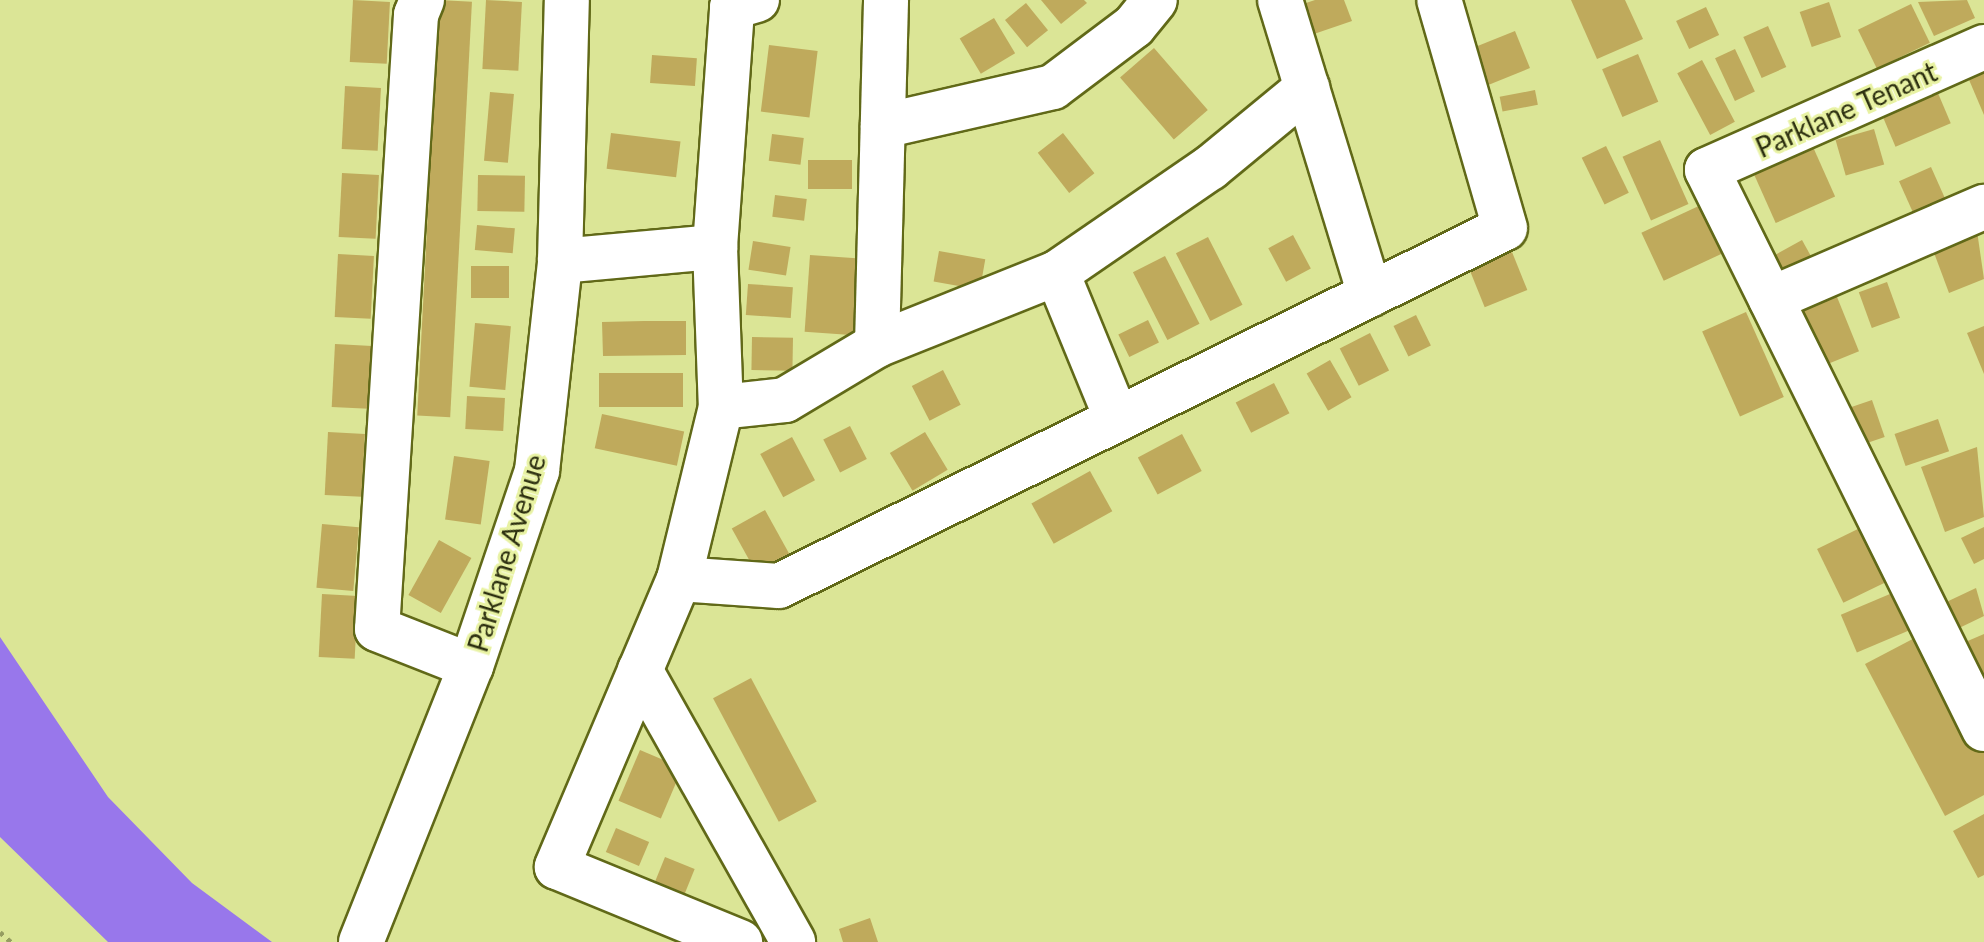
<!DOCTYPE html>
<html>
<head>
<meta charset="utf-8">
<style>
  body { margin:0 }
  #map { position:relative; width:1984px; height:942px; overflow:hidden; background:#dbe596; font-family:Lato,sans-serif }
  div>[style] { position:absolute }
  .water>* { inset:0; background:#9877eb }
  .building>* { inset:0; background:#bfaa5c; transform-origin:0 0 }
  .path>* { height:5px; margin-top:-2.5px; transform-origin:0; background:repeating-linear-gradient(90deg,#969d61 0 4px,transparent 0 10px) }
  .roads { filter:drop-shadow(2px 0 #616918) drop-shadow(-2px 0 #616918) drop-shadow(0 2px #616918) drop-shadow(0 -2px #616918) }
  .minor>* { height:44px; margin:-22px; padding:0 22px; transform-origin:22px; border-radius:22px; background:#fff }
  span { translate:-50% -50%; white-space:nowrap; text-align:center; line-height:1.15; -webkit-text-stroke:6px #e8f2a3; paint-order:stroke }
  .street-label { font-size:28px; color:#2d3010 }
</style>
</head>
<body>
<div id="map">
  <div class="water">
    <div style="clip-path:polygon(0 637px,108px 797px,192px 883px,272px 942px,108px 942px,0 837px)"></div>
  </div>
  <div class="building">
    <div style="left:353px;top:0;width:37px;height:62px;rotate:3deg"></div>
    <div style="left:439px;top:0;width:33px;height:416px;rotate:3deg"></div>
    <div style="left:486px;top:0;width:36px;height:69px;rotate:3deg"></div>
    <div style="clip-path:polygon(1041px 0,1084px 0,1087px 3px,1061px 24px)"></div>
    <div style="clip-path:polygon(1315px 0,1344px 0,1352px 21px,1311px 35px,1300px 5px)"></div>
    <div style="clip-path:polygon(1571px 0,1625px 0,1643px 39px,1597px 59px)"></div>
    <div style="clip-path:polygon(1967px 0,1975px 18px,1934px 36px,1918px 2px)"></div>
    <div style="left:1829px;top:2px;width:37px;height:31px;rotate:71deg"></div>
    <div style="left:1026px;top:3px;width:35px;height:27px;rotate:51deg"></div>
    <div style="left:1911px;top:4px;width:43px;height:59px;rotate:64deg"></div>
    <div style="left:1706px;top:7px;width:31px;height:33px;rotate:65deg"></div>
    <div style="left:994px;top:18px;width:41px;height:40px;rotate:59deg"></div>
    <div style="left:1768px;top:26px;width:45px;height:27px;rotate:66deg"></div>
    <div style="left:1515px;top:31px;width:40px;height:45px;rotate:68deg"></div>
    <div style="left:769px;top:45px;width:49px;height:67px;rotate:7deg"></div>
    <div style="left:1154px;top:48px;width:82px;height:45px;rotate:49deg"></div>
    <div style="left:1735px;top:49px;width:47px;height:22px;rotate:65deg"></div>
    <div style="left:1638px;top:54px;width:52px;height:39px;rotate:67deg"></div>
    <div style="left:652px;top:55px;width:45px;height:28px;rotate:4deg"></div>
    <div style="clip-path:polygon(1984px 59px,1984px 115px,1964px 68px)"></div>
    <div style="left:1702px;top:60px;width:70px;height:28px;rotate:62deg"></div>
    <div style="left:1932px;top:79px;width:48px;height:60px;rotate:67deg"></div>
    <div style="left:345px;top:86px;width:36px;height:63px;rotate:3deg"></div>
    <div style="left:1535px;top:90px;width:15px;height:36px;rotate:79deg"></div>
    <div style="left:490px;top:92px;width:24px;height:69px;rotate:5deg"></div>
    <div style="left:1805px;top:129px;width:74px;height:65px;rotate:66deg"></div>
    <div style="left:1874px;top:129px;width:37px;height:40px;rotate:74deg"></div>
    <div style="left:611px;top:133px;width:70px;height:36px;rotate:7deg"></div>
    <div style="left:1063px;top:133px;width:51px;height:32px;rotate:52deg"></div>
    <div style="left:772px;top:134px;width:32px;height:27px;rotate:7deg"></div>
    <div style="left:1660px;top:140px;width:70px;height:41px;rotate:66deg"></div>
    <div style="left:1606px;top:146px;width:52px;height:27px;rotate:64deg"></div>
    <div style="left:808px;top:160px;width:44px;height:29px"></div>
    <div style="left:1931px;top:167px;width:45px;height:35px;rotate:66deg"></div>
    <div style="left:342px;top:173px;width:37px;height:64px;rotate:3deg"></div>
    <div style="left:478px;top:175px;width:47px;height:36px;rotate:1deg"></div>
    <div style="left:775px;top:195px;width:32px;height:22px;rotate:7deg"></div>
    <div style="left:1703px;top:204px;width:53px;height:68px;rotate:65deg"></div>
    <div style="clip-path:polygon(1976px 224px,1984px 279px,1949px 293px,1930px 242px)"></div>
    <div style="left:477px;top:225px;width:38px;height:25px;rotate:5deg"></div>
    <div style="left:1293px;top:235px;width:38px;height:28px;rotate:62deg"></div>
    <div style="left:1208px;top:237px;width:76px;height:36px;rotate:63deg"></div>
    <div style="left:1802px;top:240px;width:31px;height:50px;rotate:61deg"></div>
    <div style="left:753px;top:241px;width:38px;height:29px;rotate:9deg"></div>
    <div style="left:939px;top:251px;width:47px;height:31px;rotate:10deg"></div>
    <div style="left:1512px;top:252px;width:41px;height:46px;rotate:68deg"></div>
    <div style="left:338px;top:254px;width:36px;height:63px;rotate:3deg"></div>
    <div style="left:810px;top:255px;width:57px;height:77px;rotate:4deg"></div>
    <div style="left:1165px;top:256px;width:76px;height:36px;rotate:63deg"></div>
    <div style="left:471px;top:266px;width:38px;height:32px"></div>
    <div style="left:1887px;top:282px;width:38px;height:30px;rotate:70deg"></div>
    <div style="left:748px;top:284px;width:45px;height:31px;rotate:4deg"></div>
    <div style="left:1835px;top:292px;width:64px;height:45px;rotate:68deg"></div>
    <div style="left:1746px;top:312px;width:93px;height:48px;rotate:66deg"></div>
    <div style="left:1416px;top:315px;width:34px;height:25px;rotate:64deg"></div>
    <div style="left:1148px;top:320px;width:25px;height:33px;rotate:64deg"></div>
    <div style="clip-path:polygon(644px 321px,686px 321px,686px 355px,603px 356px,602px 322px)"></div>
    <div style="left:475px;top:323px;width:36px;height:64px;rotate:5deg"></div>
    <div style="clip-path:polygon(1984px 326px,1984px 374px,1967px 333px)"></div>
    <div style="left:1370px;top:333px;width:42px;height:34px;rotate:63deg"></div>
    <div style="left:752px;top:337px;width:41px;height:33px;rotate:1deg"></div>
    <div style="left:335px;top:344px;width:37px;height:63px;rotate:3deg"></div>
    <div style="left:1330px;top:360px;width:43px;height:27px;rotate:60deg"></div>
    <div style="left:943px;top:370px;width:39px;height:35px;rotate:63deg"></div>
    <div style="left:683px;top:373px;width:34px;height:84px;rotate:90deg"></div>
    <div style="left:1274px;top:383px;width:34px;height:43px;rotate:63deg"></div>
    <div style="left:467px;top:396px;width:38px;height:33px;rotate:3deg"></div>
    <div style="left:1872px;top:400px;width:39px;height:38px;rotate:71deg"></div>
    <div style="left:602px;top:414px;width:84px;height:35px;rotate:12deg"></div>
    <div style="left:1938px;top:419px;width:34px;height:46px;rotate:71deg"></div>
    <div style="left:850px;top:426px;width:37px;height:30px;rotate:63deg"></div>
    <div style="left:328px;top:432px;width:37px;height:63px;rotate:3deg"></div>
    <div style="left:925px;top:432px;width:44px;height:41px;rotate:59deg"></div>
    <div style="left:1182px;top:434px;width:42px;height:50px;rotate:62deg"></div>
    <div style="left:792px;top:437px;width:49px;height:36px;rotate:62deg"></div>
    <div style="clip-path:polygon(1977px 447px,1984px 517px,1945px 532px,1921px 467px)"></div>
    <div style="left:454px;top:456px;width:36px;height:64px;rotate:8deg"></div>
    <div style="left:1090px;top:471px;width:46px;height:67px;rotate:61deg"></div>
    <div style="left:765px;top:510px;width:54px;height:38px;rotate:61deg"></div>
    <div style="left:322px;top:524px;width:37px;height:64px;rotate:5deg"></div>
    <div style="left:1862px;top:527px;width:60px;height:50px;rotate:64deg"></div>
    <div style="clip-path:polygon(1984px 527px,1984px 559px,1974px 564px,1961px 538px)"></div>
    <div style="left:439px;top:540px;width:37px;height:63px;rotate:29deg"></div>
    <div style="clip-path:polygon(1976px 588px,1984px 616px,1953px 631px,1940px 605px)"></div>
    <div style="left:1897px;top:591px;width:41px;height:61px;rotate:67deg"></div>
    <div style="left:322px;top:594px;width:36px;height:63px;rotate:3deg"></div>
    <div style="clip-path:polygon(1926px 632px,1984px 744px,1984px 795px,1945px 816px,1865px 664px)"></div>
    <div style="clip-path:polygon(1984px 634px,1984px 674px,1978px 677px,1963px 643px)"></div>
    <div style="left:751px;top:678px;width:140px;height:43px;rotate:62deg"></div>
    <div style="left:640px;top:750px;width:46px;height:55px;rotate:23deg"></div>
    <div style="clip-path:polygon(1984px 814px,1984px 875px,1978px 878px,1953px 831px)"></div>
    <div style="left:616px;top:828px;width:36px;height:26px;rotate:23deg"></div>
    <div style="left:665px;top:857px;width:32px;height:28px;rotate:22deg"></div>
    <div style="clip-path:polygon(870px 918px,878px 942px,843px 942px,839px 929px)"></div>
  </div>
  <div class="path">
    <div style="left:0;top:932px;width:15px;rotate:42deg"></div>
  </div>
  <div class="roads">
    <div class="minor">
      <div style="left:422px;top:0;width:16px;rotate:112deg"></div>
      <div style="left:416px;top:15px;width:615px;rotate:93.63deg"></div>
      <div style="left:377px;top:629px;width:101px;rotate:21.5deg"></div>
      <div style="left:1280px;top:0;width:308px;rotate:73deg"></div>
      <div style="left:1984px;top:47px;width:303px;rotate:156.1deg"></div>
      <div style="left:1707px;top:170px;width:624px;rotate:63.64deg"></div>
      <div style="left:883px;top:126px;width:174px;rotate:-12.9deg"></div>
      <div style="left:1053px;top:87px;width:101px;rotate:-37deg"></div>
      <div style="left:1134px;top:26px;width:33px;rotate:-51deg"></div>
      <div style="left:715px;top:247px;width:160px;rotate:87.9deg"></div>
      <div style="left:721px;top:407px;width:177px;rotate:103.7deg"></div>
      <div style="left:679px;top:579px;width:313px;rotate:113deg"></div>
      <div style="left:557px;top:867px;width:198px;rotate:22.3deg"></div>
      <div style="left:560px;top:261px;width:156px;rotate:-5.2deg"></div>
      <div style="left:715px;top:247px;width:241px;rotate:-85.9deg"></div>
      <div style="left:732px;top:7px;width:26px;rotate:-16deg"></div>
      <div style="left:1057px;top:273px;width:158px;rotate:67.7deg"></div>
      <div style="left:1771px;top:299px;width:232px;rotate:-23.4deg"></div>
      <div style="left:877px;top:345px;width:345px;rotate:-88.5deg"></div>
      <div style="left:721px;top:407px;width:64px;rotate:-6.2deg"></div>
      <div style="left:785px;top:400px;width:107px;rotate:-30.9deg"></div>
      <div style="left:877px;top:345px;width:194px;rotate:-21.8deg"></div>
      <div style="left:1057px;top:273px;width:186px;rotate:-34.5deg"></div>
      <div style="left:1210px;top:168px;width:126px;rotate:-39.5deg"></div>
      <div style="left:679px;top:579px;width:100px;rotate:4deg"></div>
      <div style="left:779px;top:586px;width:809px;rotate:-26.25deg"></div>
      <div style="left:1505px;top:228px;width:237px;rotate:-106.1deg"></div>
      <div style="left:640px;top:670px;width:312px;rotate:60.6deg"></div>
      <div style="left:361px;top:942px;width:297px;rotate:-68.3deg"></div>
      <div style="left:471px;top:666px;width:206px;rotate:-71.3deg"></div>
      <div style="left:537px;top:471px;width:211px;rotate:-83.7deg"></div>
      <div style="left:560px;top:261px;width:261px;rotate:-88.5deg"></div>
    </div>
  </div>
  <div class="street-label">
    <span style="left:1846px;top:109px;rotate:-24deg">Parklane Tenant</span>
    <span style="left:506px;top:553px;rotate:-73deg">Parklane Avenue</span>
  </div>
</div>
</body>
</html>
